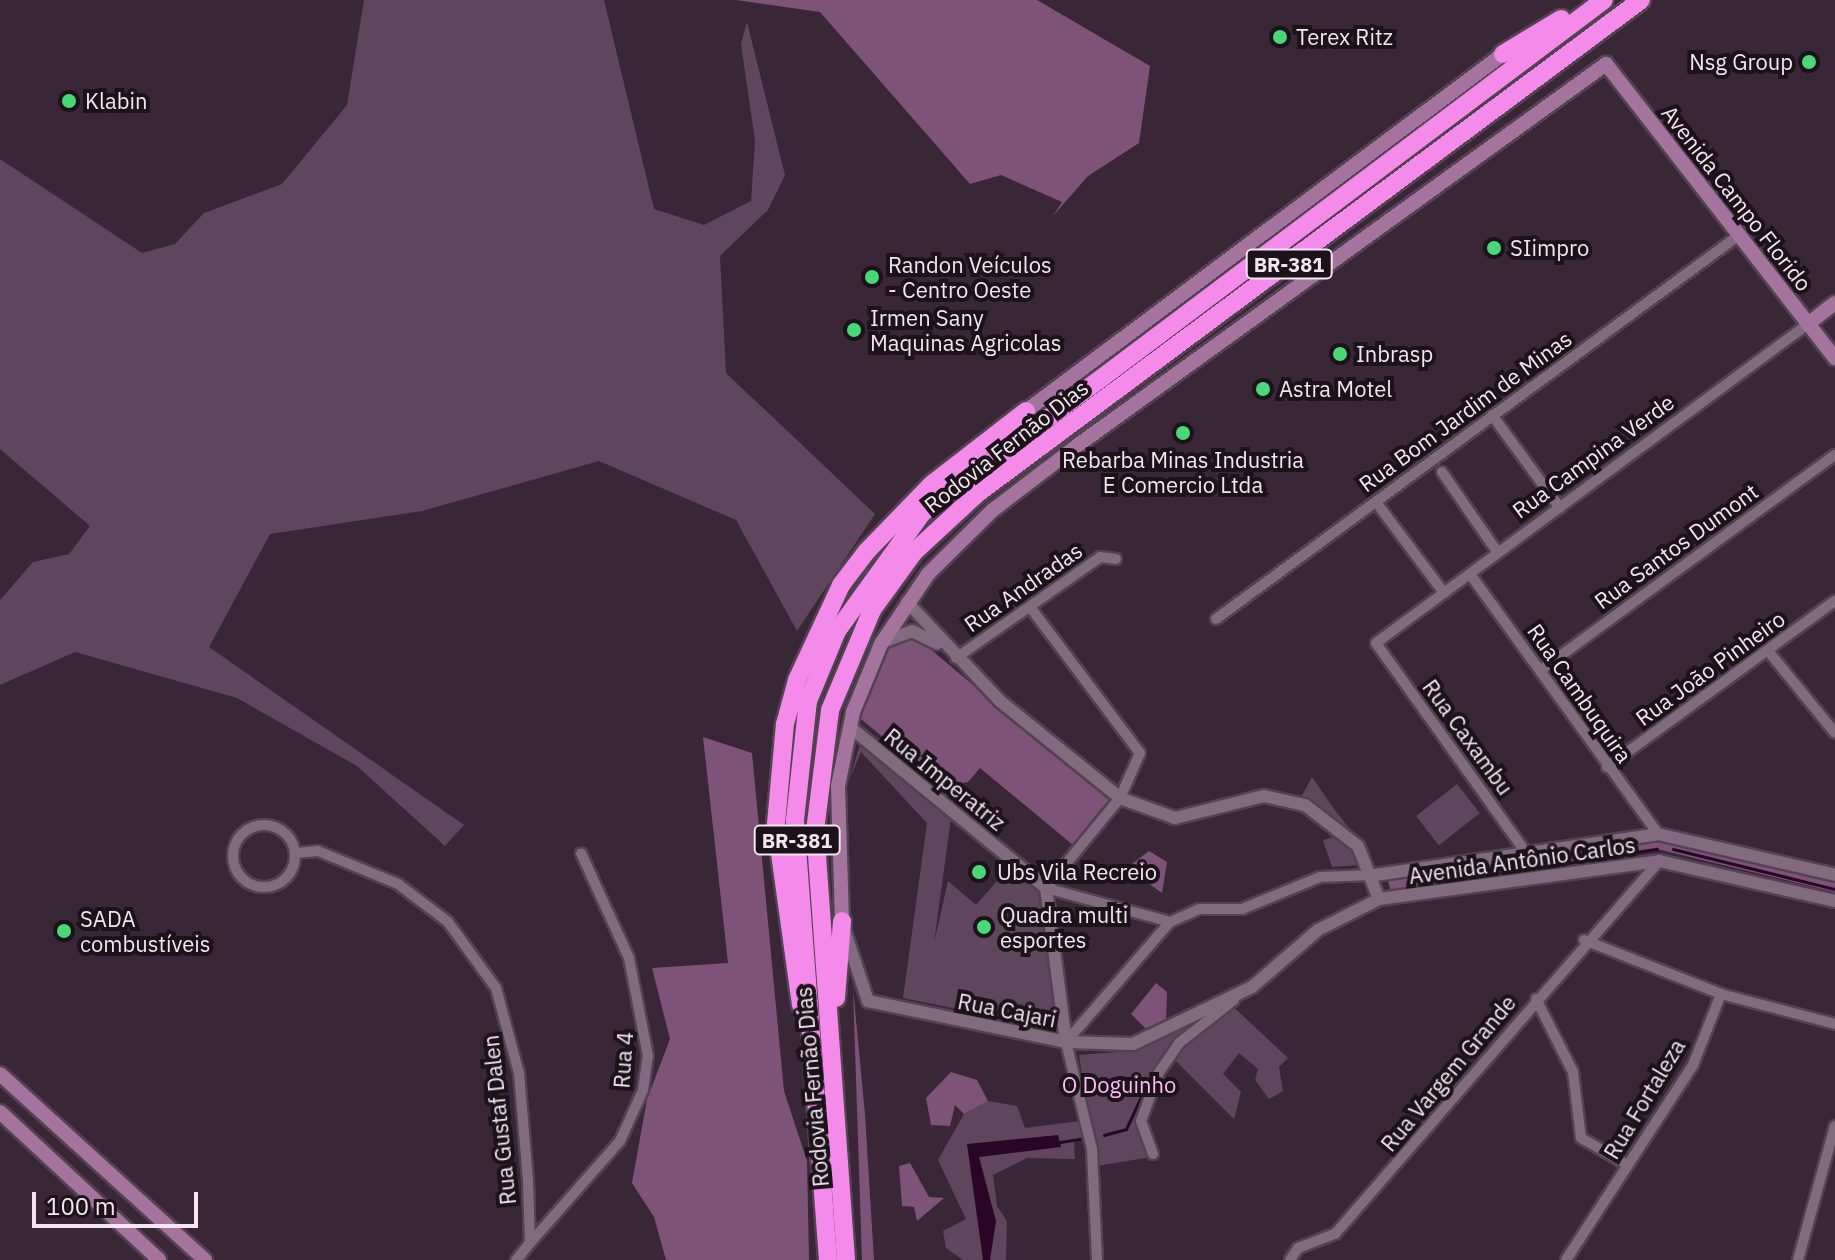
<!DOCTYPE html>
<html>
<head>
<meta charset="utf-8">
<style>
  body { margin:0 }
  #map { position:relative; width:1835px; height:1260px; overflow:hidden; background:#392637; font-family:"IBM Plex Sans",sans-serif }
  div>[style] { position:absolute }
  .green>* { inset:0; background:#60465d; transform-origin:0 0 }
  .forest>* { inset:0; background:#7e537a }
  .water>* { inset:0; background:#290527 }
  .stream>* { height:3px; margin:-1.5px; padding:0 1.5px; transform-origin:1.5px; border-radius:1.5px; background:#290527 }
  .roads { filter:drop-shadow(2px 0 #534251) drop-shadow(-2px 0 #534251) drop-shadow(0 2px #534251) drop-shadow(0 -2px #534251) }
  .minor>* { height:10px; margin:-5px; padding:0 5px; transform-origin:5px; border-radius:5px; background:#826b7f }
  .minor>.ring { margin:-5px; padding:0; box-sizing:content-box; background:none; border:10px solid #826b7f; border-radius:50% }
  .tertiary>* { height:12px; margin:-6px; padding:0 6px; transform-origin:6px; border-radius:6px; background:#826b7f }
  .secondary>* { height:14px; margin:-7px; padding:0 7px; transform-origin:7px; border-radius:7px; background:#a4749f }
  .motorway>* { height:18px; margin:-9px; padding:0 9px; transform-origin:9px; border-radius:9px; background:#f48aea }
  .dots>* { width:22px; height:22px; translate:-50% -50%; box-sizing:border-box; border:4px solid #1b121a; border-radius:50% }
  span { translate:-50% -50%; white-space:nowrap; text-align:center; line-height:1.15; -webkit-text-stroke:8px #1b121a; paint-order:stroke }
  .shield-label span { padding:2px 6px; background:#1b121a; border:2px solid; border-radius:6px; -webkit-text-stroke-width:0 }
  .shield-label { font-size:20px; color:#f3e6f1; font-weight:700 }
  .poi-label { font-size:22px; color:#f3e6f1 }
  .left { translate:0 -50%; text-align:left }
  .right { translate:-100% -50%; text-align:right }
  .street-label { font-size:22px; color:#f3e6f1 }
  .park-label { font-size:22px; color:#ffbbf7 }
  .scale { position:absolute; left:32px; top:1192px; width:166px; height:36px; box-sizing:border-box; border:4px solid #f3e6f1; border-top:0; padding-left:10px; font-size:24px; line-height:28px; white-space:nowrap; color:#f3e6f1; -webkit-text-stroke:6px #1b121a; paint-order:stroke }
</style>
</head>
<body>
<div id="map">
  <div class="green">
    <div style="clip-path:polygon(364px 0,604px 0,654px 209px,704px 225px,751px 201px,755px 141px,741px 44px,747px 22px,785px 175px,768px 210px,720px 256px,726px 373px,875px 514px,797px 631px,736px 520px,599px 461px,422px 511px,270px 534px,209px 647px,464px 825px,445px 846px,357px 766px,237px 698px,75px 652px,0 685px,0 600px,33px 562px,69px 554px,90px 526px,0 449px,0 159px,142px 253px,175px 244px,204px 213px,282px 184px,347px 105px)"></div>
    <div style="clip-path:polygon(860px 745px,951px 818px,934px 943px,948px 881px,976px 905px,1010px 866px,1037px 885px,1057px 1029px,903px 998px,927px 823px,861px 752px,849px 780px)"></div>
    <div style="clip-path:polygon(1312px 777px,1334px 809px,1357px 838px,1300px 799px)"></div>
    <div style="left:1457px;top:784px;width:37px;height:52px;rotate:52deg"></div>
    <div style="clip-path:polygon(1340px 835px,1360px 865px,1332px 867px,1323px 840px)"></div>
    <div style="clip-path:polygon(1226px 1000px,1288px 1058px,1279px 1067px,1283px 1091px,1269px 1099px,1255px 1080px,1258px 1069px,1239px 1053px,1223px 1074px,1241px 1092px,1234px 1119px,1170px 1055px,1141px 1133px,1157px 1156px,1097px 1166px,1079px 1055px,1130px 1051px)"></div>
    <div style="clip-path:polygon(988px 1101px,1017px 1106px,1025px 1128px,1080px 1121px,1085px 1138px,1074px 1142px,1075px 1159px,1027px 1158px,993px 1175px,997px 1206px,1007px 1221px,1006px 1260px,963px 1260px,946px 1248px,943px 1231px,966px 1219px,938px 1160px,964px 1114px)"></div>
  </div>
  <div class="forest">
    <div style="clip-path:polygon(736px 0,1037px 0,1150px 66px,1139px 143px,1088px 176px,1053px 216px,1062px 202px,1001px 175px,970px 184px,820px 12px)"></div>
    <div style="clip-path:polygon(916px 637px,1110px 800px,1073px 845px,980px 768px,968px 782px,943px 787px,855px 714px,886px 641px)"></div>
    <div style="clip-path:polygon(703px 737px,752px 753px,784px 1091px,807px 1161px,809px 1260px,666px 1260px,654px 1217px,632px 1183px,647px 1099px,670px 1039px,652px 968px,728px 963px)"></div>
    <div style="clip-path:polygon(1661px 839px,1835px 881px,1835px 892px,1657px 849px,1391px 892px,1388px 881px)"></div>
    <div style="clip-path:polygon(1149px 851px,1167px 862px,1162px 893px,1134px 873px,1132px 864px)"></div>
    <div style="clip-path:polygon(1156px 983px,1167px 992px,1166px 1022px,1151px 1034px,1131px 1014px)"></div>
    <div style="clip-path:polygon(853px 989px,865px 1114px,874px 1260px,862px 1260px)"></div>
    <div style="clip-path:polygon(951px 1072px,977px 1080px,988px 1101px,964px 1114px,955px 1105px,950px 1126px,931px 1125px,926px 1098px)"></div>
    <div style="clip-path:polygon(910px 1163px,929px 1197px,944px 1198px,917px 1221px,914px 1207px,902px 1206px,899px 1166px)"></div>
  </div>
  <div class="water">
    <div style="clip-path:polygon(1058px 1135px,1061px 1147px,979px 1157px,996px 1221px,990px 1260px,983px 1260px,967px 1144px)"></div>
  </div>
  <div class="stream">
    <div style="left:1673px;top:849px;width:167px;rotate:13.9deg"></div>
    <div style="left:1394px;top:890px;width:266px;rotate:-8.9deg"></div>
    <div style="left:1104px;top:1135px;width:23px;rotate:-15deg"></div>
    <div style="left:1126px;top:1129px;width:71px;rotate:-64.9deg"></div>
    <div style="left:1156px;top:1065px;width:55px;rotate:-47.9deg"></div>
    <div style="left:1060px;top:1142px;width:20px;rotate:-9deg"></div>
  </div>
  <div class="roads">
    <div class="minor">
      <div style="left:1492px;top:415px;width:115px;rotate:53.8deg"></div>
      <div style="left:1442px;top:472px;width:98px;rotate:55.3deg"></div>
      <div style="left:1376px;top:502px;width:114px;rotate:53.2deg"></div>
      <div style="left:1470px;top:574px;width:321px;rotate:54.1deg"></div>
      <div style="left:1030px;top:607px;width:183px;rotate:53deg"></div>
      <div style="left:1140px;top:753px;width:49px;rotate:114deg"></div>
      <div style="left:1120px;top:798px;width:117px;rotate:129.4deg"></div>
      <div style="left:1046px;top:888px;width:129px;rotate:15.3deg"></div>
      <div style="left:1170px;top:922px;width:32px;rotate:-24deg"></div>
      <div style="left:1199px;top:909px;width:43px"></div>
      <div style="left:1242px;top:909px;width:84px;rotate:-22.3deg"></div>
      <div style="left:1320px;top:877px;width:53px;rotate:-2.2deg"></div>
      <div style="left:1216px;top:619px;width:647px;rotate:-36.27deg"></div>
      <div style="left:1769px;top:652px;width:104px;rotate:50.8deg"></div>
      <div style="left:956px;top:658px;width:176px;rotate:-35deg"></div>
      <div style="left:1100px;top:557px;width:16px;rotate:7deg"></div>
      <div style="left:1541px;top:670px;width:364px;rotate:-36.2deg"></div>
      <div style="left:1607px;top:767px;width:282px;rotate:-36.1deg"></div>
      <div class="ring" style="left:233px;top:825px;width:52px;height:52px"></div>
      <div style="left:295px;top:853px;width:23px;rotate:-5deg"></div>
      <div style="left:318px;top:851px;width:87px;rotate:22.4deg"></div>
      <div style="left:398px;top:884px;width:63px;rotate:37.2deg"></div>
      <div style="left:448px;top:922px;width:82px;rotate:54deg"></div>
      <div style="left:496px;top:988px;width:88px;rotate:74.9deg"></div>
      <div style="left:519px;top:1073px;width:108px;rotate:85.2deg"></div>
      <div style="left:528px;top:1181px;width:62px;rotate:88.2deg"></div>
      <div style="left:530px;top:1243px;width:22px;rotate:129deg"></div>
      <div style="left:1527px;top:854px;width:259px;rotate:-125.6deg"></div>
      <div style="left:1376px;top:643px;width:537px;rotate:-36.44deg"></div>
      <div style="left:1584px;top:940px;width:147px;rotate:21.5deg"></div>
      <div style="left:1721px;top:994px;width:118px;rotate:14.7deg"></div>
      <div style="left:1536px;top:999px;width:82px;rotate:63.1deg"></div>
      <div style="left:1573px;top:1072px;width:66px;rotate:83.1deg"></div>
      <div style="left:1581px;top:1138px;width:54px;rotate:29.9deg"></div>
      <div style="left:1153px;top:1154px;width:35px;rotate:-110deg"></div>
      <div style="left:1141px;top:1121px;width:52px;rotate:-69.8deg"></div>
      <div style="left:1159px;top:1072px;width:35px;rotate:-55deg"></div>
      <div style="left:1179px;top:1043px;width:70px;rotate:-38deg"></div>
      <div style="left:530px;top:1243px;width:136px;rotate:-48.6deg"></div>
      <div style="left:620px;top:1141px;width:56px;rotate:-65.7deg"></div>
      <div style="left:643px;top:1090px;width:34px;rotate:-82deg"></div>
      <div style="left:648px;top:1056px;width:100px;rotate:-101deg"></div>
      <div style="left:629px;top:958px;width:115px;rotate:-114.6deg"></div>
      <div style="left:1097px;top:1260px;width:111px;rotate:-92.6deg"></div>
      <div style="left:1092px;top:1149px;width:110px;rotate:-103.7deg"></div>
      <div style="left:1066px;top:1042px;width:159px;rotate:-49.1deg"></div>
      <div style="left:1290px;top:1260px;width:14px;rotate:-56deg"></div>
      <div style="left:1298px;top:1248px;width:40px;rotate:-21deg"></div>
      <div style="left:1335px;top:1234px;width:494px;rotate:-49deg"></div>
      <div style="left:1566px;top:1260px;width:233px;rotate:-56.9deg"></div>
      <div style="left:1693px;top:1065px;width:76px;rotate:-68.5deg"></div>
      <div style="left:1798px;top:1260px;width:139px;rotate:-74.6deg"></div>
    </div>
    <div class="tertiary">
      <div style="left:907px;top:602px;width:136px;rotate:46.8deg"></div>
      <div style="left:1000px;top:701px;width:154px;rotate:38.9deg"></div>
      <div style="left:1120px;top:798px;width:59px;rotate:20deg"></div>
      <div style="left:1175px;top:818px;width:92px;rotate:-13.9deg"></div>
      <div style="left:1264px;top:796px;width:42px;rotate:12.4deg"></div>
      <div style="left:1305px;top:805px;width:67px;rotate:37.7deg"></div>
      <div style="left:1358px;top:846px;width:57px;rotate:68.4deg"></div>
      <div style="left:885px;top:641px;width:29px;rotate:-20deg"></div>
      <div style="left:912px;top:631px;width:28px;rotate:26deg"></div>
      <div style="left:850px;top:727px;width:254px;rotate:39.4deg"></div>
      <div style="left:1046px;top:888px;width:155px;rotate:82.6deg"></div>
      <div style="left:1375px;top:875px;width:286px;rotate:-8.2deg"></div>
      <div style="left:1658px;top:834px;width:182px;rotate:13deg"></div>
      <div style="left:845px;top:932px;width:73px;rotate:71.6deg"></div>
      <div style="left:868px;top:1001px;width:202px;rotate:11.7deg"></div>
      <div style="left:1066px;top:1042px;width:67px;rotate:1.7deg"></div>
      <div style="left:1133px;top:1044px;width:132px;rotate:-25.6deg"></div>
      <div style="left:1252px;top:987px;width:87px;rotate:-40.8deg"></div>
      <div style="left:1318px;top:930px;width:68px;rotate:-26.9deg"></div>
      <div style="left:1379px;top:899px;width:283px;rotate:-7.7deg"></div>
      <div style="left:1659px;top:861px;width:180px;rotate:12.8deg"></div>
    </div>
    <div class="secondary">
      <div style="left:1808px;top:324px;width:34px;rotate:-38deg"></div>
      <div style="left:1026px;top:411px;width:596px;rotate:-36.81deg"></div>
      <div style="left:842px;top:921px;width:135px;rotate:-91.7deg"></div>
      <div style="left:838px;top:786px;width:76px;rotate:-78.5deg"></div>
      <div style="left:853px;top:712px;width:74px;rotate:-67.6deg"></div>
      <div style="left:881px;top:644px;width:84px;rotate:-56.1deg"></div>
      <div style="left:928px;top:574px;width:91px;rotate:-44.6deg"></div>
      <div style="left:993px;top:510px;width:107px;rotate:-37.4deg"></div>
      <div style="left:1078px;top:445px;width:651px;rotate:-35.81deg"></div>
      <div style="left:1606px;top:64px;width:373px;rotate:52.1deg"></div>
      <div style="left:0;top:1074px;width:277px;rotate:42.2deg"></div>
      <div style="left:0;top:1112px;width:217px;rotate:42.9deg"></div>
    </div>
    <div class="motorway">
      <div style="left:1503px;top:54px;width:68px;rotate:-31.1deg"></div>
      <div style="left:836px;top:998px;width:77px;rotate:-85.5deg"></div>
      <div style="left:801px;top:1005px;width:183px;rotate:-97.9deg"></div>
      <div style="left:776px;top:824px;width:100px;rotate:-84.9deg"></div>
      <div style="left:785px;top:724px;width:46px;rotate:-74.7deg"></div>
      <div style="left:797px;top:680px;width:105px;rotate:-65.1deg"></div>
      <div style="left:841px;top:585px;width:43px;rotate:-52.6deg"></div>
      <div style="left:867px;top:551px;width:93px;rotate:-45.9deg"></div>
      <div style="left:932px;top:484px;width:119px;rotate:-37.8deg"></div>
      <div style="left:828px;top:1260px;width:441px;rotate:-94.3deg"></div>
      <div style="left:795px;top:820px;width:120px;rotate:-83.8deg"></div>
      <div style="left:808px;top:701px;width:76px;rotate:-67.5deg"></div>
      <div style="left:837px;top:631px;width:145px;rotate:-54.2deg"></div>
      <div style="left:922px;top:513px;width:853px;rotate:-36.95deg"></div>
      <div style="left:846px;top:1260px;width:430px;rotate:-94.1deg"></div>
      <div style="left:815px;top:831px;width:122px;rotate:-82.9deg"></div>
      <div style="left:830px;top:710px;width:108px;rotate:-67.2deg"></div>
      <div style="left:872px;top:610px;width:72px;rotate:-54.1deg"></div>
      <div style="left:914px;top:552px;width:87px;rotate:-42.7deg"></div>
      <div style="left:978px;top:493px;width:826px;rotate:-36.63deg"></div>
    </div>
  </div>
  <div class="dots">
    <div style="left:1280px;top:37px;background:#4ad778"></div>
    <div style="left:1809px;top:62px;background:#4ad778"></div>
    <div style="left:69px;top:101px;background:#4ad778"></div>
    <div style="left:1494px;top:248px;background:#4ad778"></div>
    <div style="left:872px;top:277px;background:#4ad778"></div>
    <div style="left:854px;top:330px;background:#4ad778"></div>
    <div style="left:1340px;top:354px;background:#4ad778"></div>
    <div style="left:1263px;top:389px;background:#4ad778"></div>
    <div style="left:1183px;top:433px;background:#4ad778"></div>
    <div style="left:979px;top:872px;background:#4ad778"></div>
    <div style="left:984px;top:927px;background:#4ad778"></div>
    <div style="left:64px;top:931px;background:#4ad778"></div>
  </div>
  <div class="shield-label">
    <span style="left:1289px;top:264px">BR-381</span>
    <span style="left:797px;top:840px">BR-381</span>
  </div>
  <div class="poi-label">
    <span class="left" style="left:1296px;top:37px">Terex Ritz</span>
    <span class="right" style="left:1793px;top:62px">Nsg Group</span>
    <span class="left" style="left:85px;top:101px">Klabin</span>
    <span class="left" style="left:1510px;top:248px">SIimpro</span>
    <span class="left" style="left:888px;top:277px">Randon Veículos<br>- Centro Oeste</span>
    <span class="left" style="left:870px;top:330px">Irmen Sany<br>Maquinas Agricolas</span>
    <span class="left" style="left:1356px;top:354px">Inbrasp</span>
    <span class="left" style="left:1279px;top:389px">Astra Motel</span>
    <span style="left:1183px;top:472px">Rebarba Minas Industria<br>E Comercio Ltda</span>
    <span class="left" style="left:997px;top:872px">Ubs Vila Recreio</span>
    <span class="left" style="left:1000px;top:927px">Quadra multi<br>esportes</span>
    <span class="left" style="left:80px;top:931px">SADA<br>combustíveis</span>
  </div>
  <div class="street-label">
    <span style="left:1737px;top:198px;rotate:52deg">Avenida Campo Florido</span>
    <span style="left:1465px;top:411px;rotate:-36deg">Rua Bom Jardim de Minas</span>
    <span style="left:1006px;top:446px;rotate:-38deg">Rodovia Fernão Dias</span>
    <span style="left:1593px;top:456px;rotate:-36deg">Rua Campina Verde</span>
    <span style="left:1676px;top:546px;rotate:-36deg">Rua Santos Dumont</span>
    <span style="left:1023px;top:587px;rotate:-35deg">Rua Andradas</span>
    <span style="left:1710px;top:668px;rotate:-36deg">Rua João Pinheiro</span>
    <span style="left:1580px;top:693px;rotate:55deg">Rua Cambuquira</span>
    <span style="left:1468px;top:737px;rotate:54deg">Rua Caxambu</span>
    <span style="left:945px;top:779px;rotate:39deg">Rua Imperatriz</span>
    <span style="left:1522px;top:860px;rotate:-8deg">Avenida Antônio Carlos</span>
    <span style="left:1007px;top:1010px;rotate:11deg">Rua Cajari</span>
    <span style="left:623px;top:1060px;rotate:-86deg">Rua 4</span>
    <span style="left:1448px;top:1073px;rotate:-50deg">Rua Vargem Grande</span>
    <span style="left:812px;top:1087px;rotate:-95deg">Rodovia Fernão Dias</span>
    <span style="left:1644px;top:1099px;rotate:-59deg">Rua Fortaleza</span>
    <span style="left:499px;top:1120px;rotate:-96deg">Rua Gustaf Dalen</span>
  </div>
  <div class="park-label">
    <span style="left:1119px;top:1085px">O Doguinho</span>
  </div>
  <div class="scale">100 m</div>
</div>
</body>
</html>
